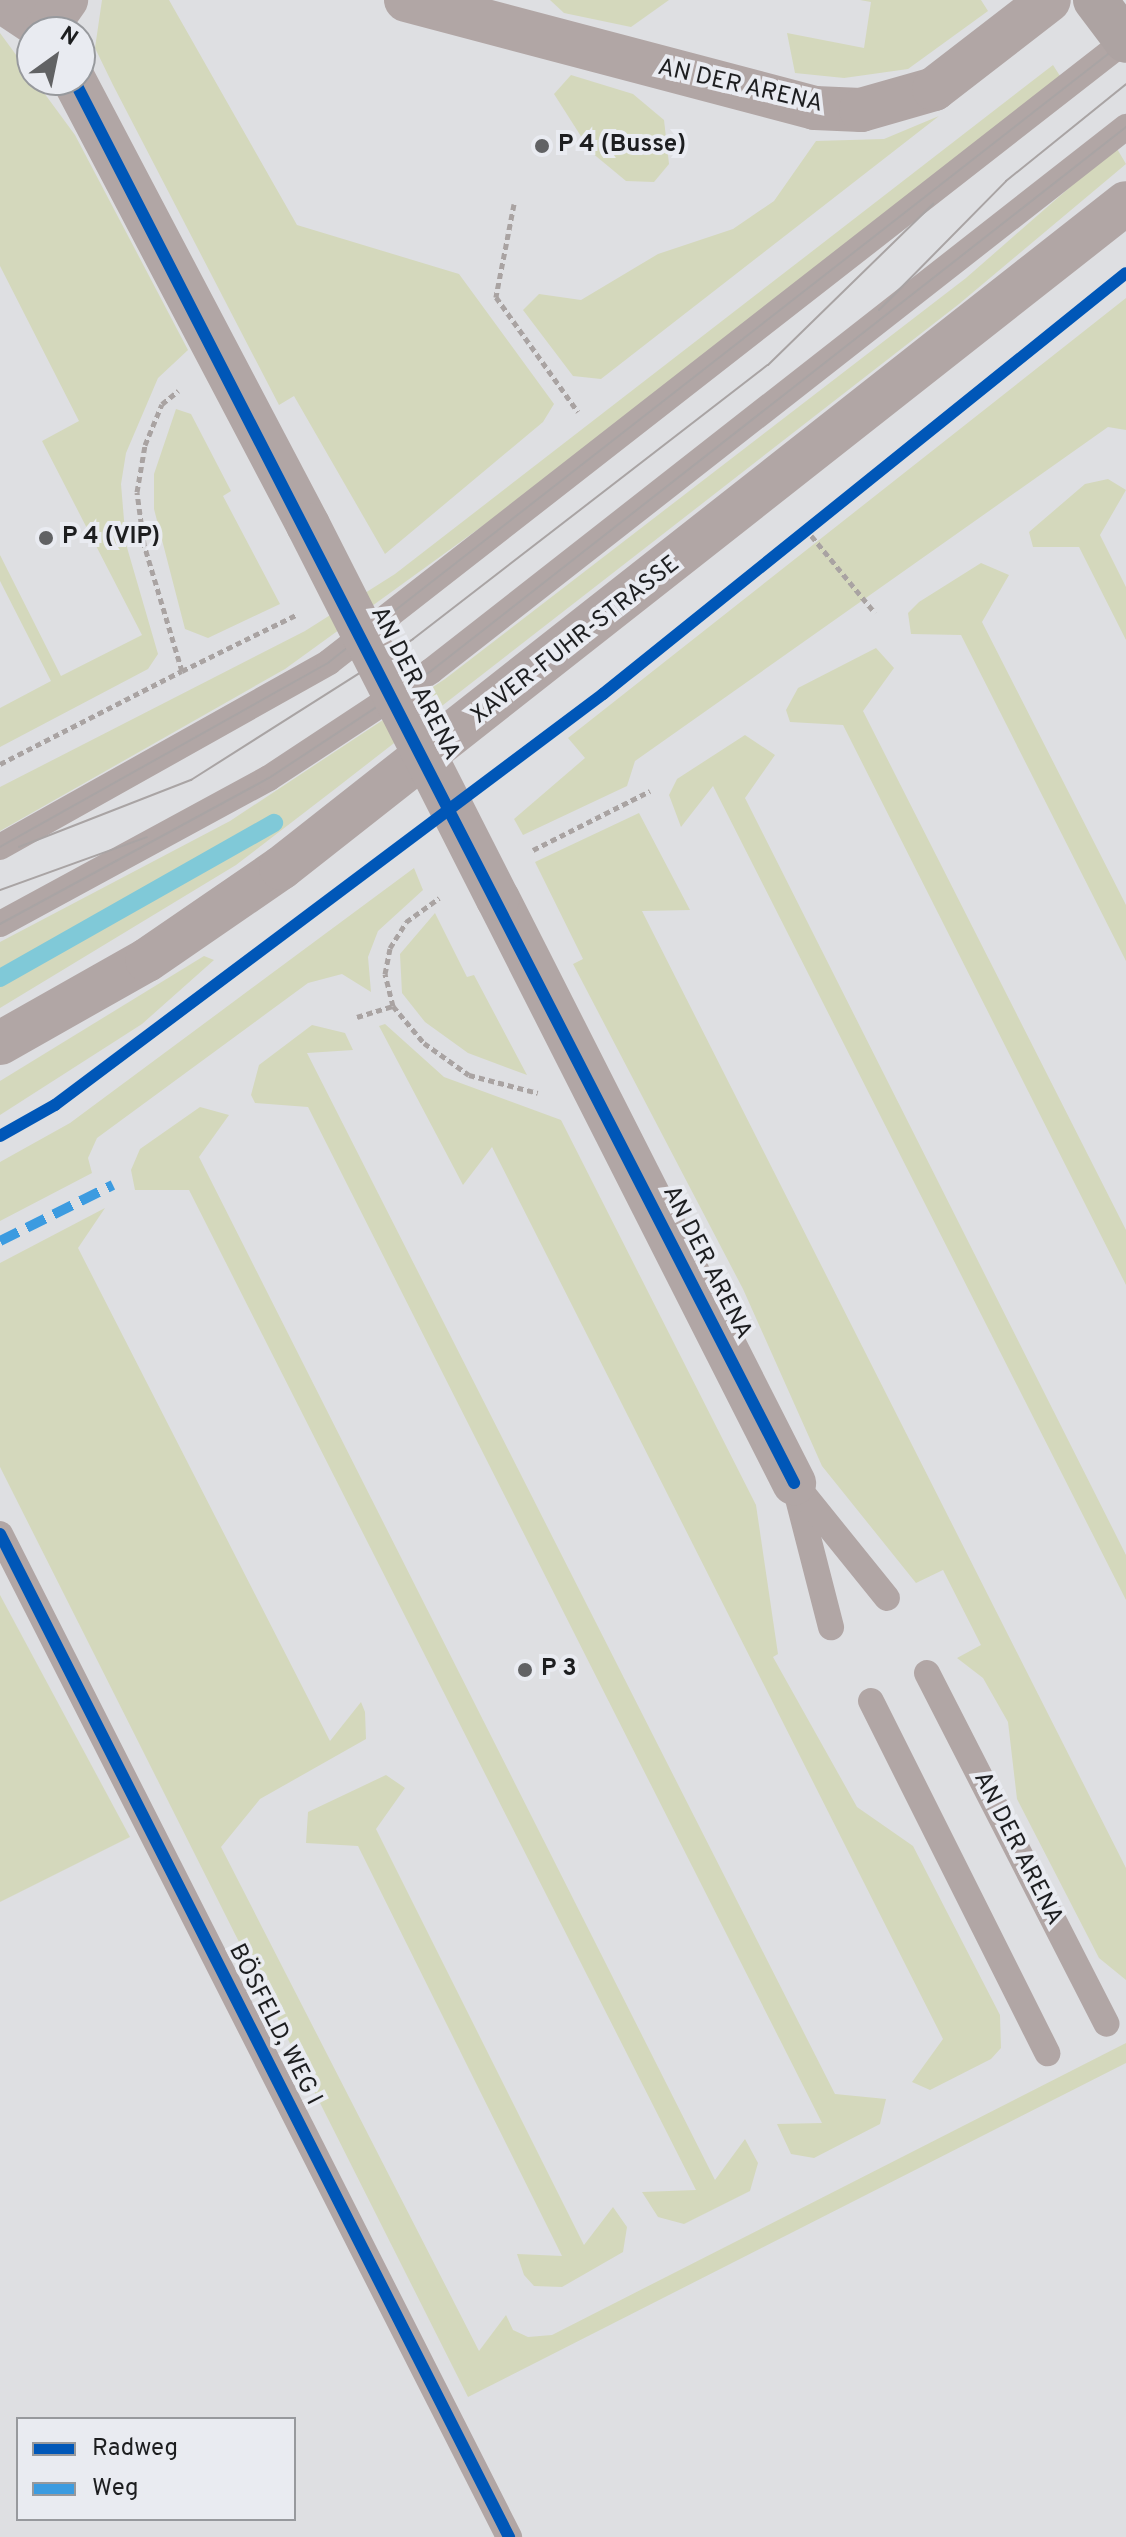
<!DOCTYPE html>
<html>
<head>
<meta charset="utf-8">
<style>
  body { margin:0 }
  #map { position:relative; width:1126px; height:2537px; overflow:hidden; background:#dedfe2; font-family:Overpass,sans-serif }
  div>[style] { position:absolute }
  .green>* { inset:0; background:#d4d8bc }
  .stream>* { height:18px; margin:-9px; padding:0 9px; transform-origin:9px; border-radius:9px; background:#80c9d8 }
  .path>* { height:5px; margin-top:-2.5px; transform-origin:0; background:repeating-linear-gradient(90deg,#a9a3a2 0 6px,transparent 0 10px) }
  .lane>* { height:26px; margin:-13px; padding:0 13px; transform-origin:13px; border-radius:13px; background:#b1a6a5 }
  .street>* { height:44px; margin:-22px; padding:0 22px; transform-origin:22px; border-radius:22px; background:#b1a6a5 }
  .tram>* { height:2px; margin:-1px; padding:0 1px; transform-origin:1px; border-radius:1px; background:#a9a4a4 }
  .street-bridge>* { height:44px; margin:-22px; padding:0 22px; transform-origin:22px; border-radius:22px; background:#b1a6a5 }
  .highway-bridge>* { height:44px; margin:-22px; padding:0 22px; transform-origin:22px; border-radius:22px; background:#ada3a2 }
  .quiet>* { height:10px; margin-top:-5px; transform-origin:0; background:repeating-linear-gradient(90deg,#3c9be0 0 20px,transparent 0 30px) }
  .cycleway>* { height:12px; margin:-6px; padding:0 6px; transform-origin:6px; border-radius:6px; background:#0057b8 }
  .dots>* { width:22px; height:22px; translate:-50% -50%; box-sizing:border-box; border:4px solid #e9ebf1; border-radius:50% }
  span { translate:-50% -50%; white-space:nowrap; text-align:center; line-height:1.15; -webkit-text-stroke:8px #e9ebf1; paint-order:stroke }
  .street-label { font-size:24px; color:#1d1e20 }
  .poi-label { font-size:24px; color:#1d1e20; font-weight:700 }
  .left { translate:0 -50%; text-align:left }
  .legend { position:absolute; left:16px; top:2417px; width:280px; height:104px; box-sizing:border-box; background:#e9ebf1; border:2px solid #97999d; margin:0; padding:10px 14px; list-style:none; font-size:24px; color:#1d1e20 }
  .legend li { display:flex; align-items:center; gap:16px; height:40px }
  .legend b { width:40px; border:2px solid #97999d }
  .north { position:absolute; left:16px; top:16px; width:80px; height:80px; box-sizing:border-box; background:#e9ebf1; border:2px solid #97999d; border-radius:50%; rotate:33deg; font-size:22px; font-weight:700; line-height:32px; text-align:center; color:#1d1e20 }
  .north::after { content:''; display:block; margin:auto; width:28px; height:36px; background:#616264; clip-path:polygon(50% 0,100% 100%,50% 72%,0 100%) }
</style>
</head>
<body>
<div id="map">
  <div class="green">
    <div style="clip-path:polygon(102px 0,169px 0,297px 225px,459px 274px,554px 404px,543px 422px,385px 554px,294px 396px,279px 405px,113px 85px,95px 48px)"></div>
    <div style="clip-path:polygon(550px 0,669px 0,631px 27px,564px 13px)"></div>
    <div style="clip-path:polygon(860px 0,981px 0,988px 11px,908px 69px,844px 78px,795px 73px,787px 33px,864px 48px,871px 2px)"></div>
    <div style="clip-path:polygon(0 33px,75px 135px,188px 350px,158px 378px,126px 453px,121px 484px,126px 544px,158px 654px,148px 669px,0 747px,0 708px,51px 681px,0 581px,0 555px,61px 676px,142px 635px,42px 441px,79px 421px,0 266px)"></div>
    <div style="clip-path:polygon(1053px 65px,1060px 76px,488px 522px,285px 669px,0 831px,0 787px,305px 631px,395px 574px)"></div>
    <div style="clip-path:polygon(571px 75px,633px 94px,664px 120px,669px 164px,654px 182px,626px 181px,591px 152px,554px 94px)"></div>
    <div style="clip-path:polygon(939px 116px,601px 379px,573px 376px,523px 310px,539px 294px,581px 300px,658px 254px,733px 229px,774px 201px,816px 141px,884px 139px)"></div>
    <div style="clip-path:polygon(1116px 147px,1126px 164px,959px 304px,335px 789px,236px 865px,0 1008px,0 942px,230px 821px,445px 679px,966px 278px)"></div>
    <div style="clip-path:polygon(1126px 298px,1126px 430px,1108px 427px,635px 761px,627px 786px,523px 835px,514px 819px,585px 758px,568px 738px)"></div>
    <div style="clip-path:polygon(176px 409px,191px 414px,231px 491px,223px 496px,280px 604px,208px 638px,185px 629px,154px 509px,154px 474px)"></div>
    <div style="clip-path:polygon(1108px 479px,1126px 490px,1100px 535px,1126px 587px,1126px 640px,1079px 547px,1033px 547px,1029px 532px,1085px 484px)"></div>
    <div style="clip-path:polygon(981px 563px,1009px 575px,982px 622px,1126px 905px,1126px 961px,961px 635px,911px 634px,908px 613px,919px 602px)"></div>
    <div style="clip-path:polygon(876px 648px,894px 668px,863px 711px,1126px 1230px,1126px 1285px,843px 725px,790px 722px,786px 710px,798px 688px)"></div>
    <div style="clip-path:polygon(745px 735px,775px 755px,745px 798px,1126px 1555px,1126px 1600px,713px 786px,681px 827px,669px 795px,677px 779px)"></div>
    <div style="clip-path:polygon(639px 813px,690px 910px,642px 911px,1126px 1868px,1126px 1980px,1099px 1958px,1017px 1799px,1008px 1722px,983px 1678px,957px 1658px,981px 1645px,943px 1570px,916px 1583px,822px 1466px,743px 1289px,573px 964px,583px 959px,535px 862px)"></div>
    <div style="clip-path:polygon(414px 868px,423px 890px,378px 931px,368px 957px,371px 992px,342px 974px,308px 983px,97px 1138px,88px 1158px,92px 1173px,0 1221px,0 1162px,70px 1123px)"></div>
    <div style="clip-path:polygon(435px 913px,467px 977px,474px 975px,527px 1075px,468px 1053px,425px 1022px,402px 993px,400px 954px)"></div>
    <div style="clip-path:polygon(204px 956px,214px 960px,142px 1024px,0 1115px,0 1081px)"></div>
    <div style="clip-path:polygon(385px 1024px,444px 1077px,561px 1120px,756px 1505px,778px 1654px,773px 1657px,857px 1807px,913px 1846px,1000px 2015px,1001px 2048px,991px 2059px,930px 2090px,912px 2082px,943px 2039px,492px 1147px,463px 1185px,379px 1026px)"></div>
    <div style="clip-path:polygon(312px 1025px,345px 1033px,353px 1050px,307px 1053px,835px 2094px,886px 2099px,880px 2124px,814px 2158px,791px 2154px,777px 2124px,822px 2123px,308px 1107px,255px 1103px,251px 1095px,259px 1065px)"></div>
    <div style="clip-path:polygon(200px 1107px,229px 1115px,199px 1157px,715px 2180px,745px 2139px,758px 2163px,750px 2191px,684px 2224px,658px 2217px,642px 2192px,696px 2190px,189px 1190px,135px 1190px,131px 1170px,140px 1149px)"></div>
    <div style="clip-path:polygon(105px 1208px,78px 1248px,330px 1741px,361px 1702px,365px 1712px,366px 1739px,260px 1799px,221px 1847px,479px 2351px,506px 2315px,513px 2330px,528px 2337px,552px 2335px,1126px 2043px,1126px 2063px,468px 2397px,0 1467px,0 1263px)"></div>
    <div style="clip-path:polygon(0 1595px,130px 1837px,0 1902px)"></div>
    <div style="clip-path:polygon(386px 1775px,405px 1788px,376px 1829px,584px 2245px,613px 2207px,627px 2227px,623px 2252px,562px 2287px,534px 2286px,524px 2275px,517px 2254px,562px 2256px,358px 1846px,306px 1843px,308px 1812px)"></div>
  </div>
  <div class="stream">
    <div style="left:0;top:978px;width:315px;rotate:-29.5deg"></div>
  </div>
  <div class="path">
    <div style="left:514px;top:204px;width:95px;rotate:101deg"></div>
    <div style="left:496px;top:297px;width:141px;rotate:54.5deg"></div>
    <div style="left:805px;top:528px;width:110px;rotate:50.5deg"></div>
    <div style="left:182px;top:671px;width:127px;rotate:-26.2deg"></div>
    <div style="left:0;top:764px;width:204px;rotate:-27.1deg"></div>
    <div style="left:182px;top:671px;width:133px;rotate:-106.7deg"></div>
    <div style="left:144px;top:544px;width:52px;rotate:-97.7deg"></div>
    <div style="left:137px;top:492px;width:48px;rotate:-80.3deg"></div>
    <div style="left:145px;top:445px;width:44px;rotate:-67.5deg"></div>
    <div style="left:162px;top:404px;width:21px;rotate:-39deg"></div>
    <div style="left:533px;top:850px;width:131px;rotate:-26.8deg"></div>
    <div style="left:393px;top:1006px;width:33px;rotate:-104deg"></div>
    <div style="left:385px;top:974px;width:26px;rotate:-79deg"></div>
    <div style="left:390px;top:948px;width:31px;rotate:-58deg"></div>
    <div style="left:406px;top:922px;width:41px;rotate:-36deg"></div>
    <div style="left:357px;top:1017px;width:38px;rotate:-17deg"></div>
    <div style="left:393px;top:1006px;width:48px;rotate:50deg"></div>
    <div style="left:424px;top:1043px;width:55px;rotate:35.4deg"></div>
    <div style="left:469px;top:1075px;width:71px;rotate:14.6deg"></div>
  </div>
  <div class="lane">
    <div style="left:0;top:847px;width:377px;rotate:-29.3deg"></div>
    <div style="left:329px;top:662px;width:1011px;rotate:-37.97deg"></div>
    <div style="left:0;top:924px;width:306px;rotate:-28.5deg"></div>
    <div style="left:269px;top:778px;width:194px;rotate:-33.4deg"></div>
    <div style="left:431px;top:671px;width:883px;rotate:-38.05deg"></div>
    <div style="left:794px;top:1483px;width:149px;rotate:75.6deg"></div>
    <div style="left:799px;top:1489px;width:140px;rotate:51.1deg"></div>
    <div style="left:0;top:1534px;width:1125px;rotate:63.09deg"></div>
    <div style="left:927px;top:1673px;width:394px;rotate:62.9deg"></div>
    <div style="left:871px;top:1701px;width:394px;rotate:63.4deg"></div>
  </div>
  <div class="street">
    <div style="left:0;top:0;width:54px;rotate:33.7deg"></div>
    <div style="left:406px;top:0;width:423px;rotate:14.8deg"></div>
    <div style="left:815px;top:108px;width:46px;rotate:2.5deg"></div>
    <div style="left:861px;top:110px;width:76px;rotate:-16deg"></div>
    <div style="left:934px;top:89px;width:145px;rotate:-37.7deg"></div>
    <div style="left:45px;top:30px;width:37px;rotate:-55deg"></div>
    <div style="left:74px;top:80px;width:503px;rotate:62.26deg"></div>
    <div style="left:498px;top:899px;width:655px;rotate:63.12deg"></div>
    <div style="left:0;top:1043px;width:169px;rotate:-29.5deg"></div>
    <div style="left:147px;top:960px;width:163px;rotate:-34.5deg"></div>
    <div style="left:281px;top:868px;width:1075px;rotate:-38.2deg"></div>
  </div>
  <div class="tram">
    <div style="left:879px;top:310px;width:181px;rotate:-45.4deg"></div>
    <div style="left:1006px;top:181px;width:154px;rotate:-38.9deg"></div>
    <div style="left:0;top:847px;width:377px;rotate:-29.3deg"></div>
    <div style="left:329px;top:662px;width:1011px;rotate:-37.97deg"></div>
    <div style="left:19px;top:847px;width:185px;rotate:-21.3deg"></div>
    <div style="left:191px;top:780px;width:263px;rotate:-32.4deg"></div>
    <div style="left:413px;top:639px;width:448px;rotate:-37.7deg"></div>
    <div style="left:768px;top:365px;width:231px;rotate:-44.3deg"></div>
    <div style="left:0;top:890px;width:156px;rotate:-19.8deg"></div>
    <div style="left:0;top:924px;width:306px;rotate:-28.5deg"></div>
    <div style="left:269px;top:778px;width:194px;rotate:-33.4deg"></div>
    <div style="left:431px;top:671px;width:883px;rotate:-38.05deg"></div>
  </div>
  <div class="street-bridge">
    <div style="left:308px;top:525px;width:419px;rotate:63.1deg"></div>
  </div>
  <div class="highway-bridge">
    <div style="left:1095px;top:0;width:51px;rotate:52.9deg"></div>
  </div>
  <div class="quiet">
    <div style="left:0;top:1241px;width:126px;rotate:-26.4deg"></div>
  </div>
  <div class="cycleway">
    <div style="left:74px;top:80px;width:1577px;rotate:62.83deg"></div>
    <div style="left:0;top:1136px;width:63px;rotate:-29.4deg"></div>
    <div style="left:55px;top:1105px;width:685px;rotate:-36.87deg"></div>
    <div style="left:603px;top:694px;width:671px;rotate:-38.83deg"></div>
    <div style="left:0;top:1534px;width:1125px;rotate:63.09deg"></div>
  </div>
  <div class="dots">
    <div style="left:542px;top:146px;background:#616264"></div>
    <div style="left:46px;top:538px;background:#616264"></div>
    <div style="left:525px;top:1670px;background:#616264"></div>
  </div>
  <div class="street-label">
    <span style="left:740px;top:87px;rotate:13deg">AN DER ARENA</span>
    <span style="left:576px;top:641px;rotate:-38deg">XAVER-FUHR-STRASSE</span>
    <span style="left:414px;top:684px;rotate:63deg">AN DER ARENA</span>
    <span style="left:706px;top:1263px;rotate:63deg">AN DER ARENA</span>
    <span style="left:1017px;top:1849px;rotate:63deg">AN DER ARENA</span>
    <span style="left:274px;top:2025px;rotate:63deg">BÖSFELD, WEG I</span>
  </div>
  <div class="poi-label">
    <span class="left" style="left:558px;top:146px">P 4 (Busse)</span>
    <span class="left" style="left:62px;top:538px">P 4 (VIP)</span>
    <span class="left" style="left:541px;top:1670px">P 3</span>
  </div>
  <ul class="legend">
  <li><b style="height:10px;background:#0057b8"></b>Radweg</li>
  <li><b style="height:10px;background:#3c9be0"></b>Weg</li>
  </ul>
  <div class="north">N</div>
</div>
</body>
</html>
